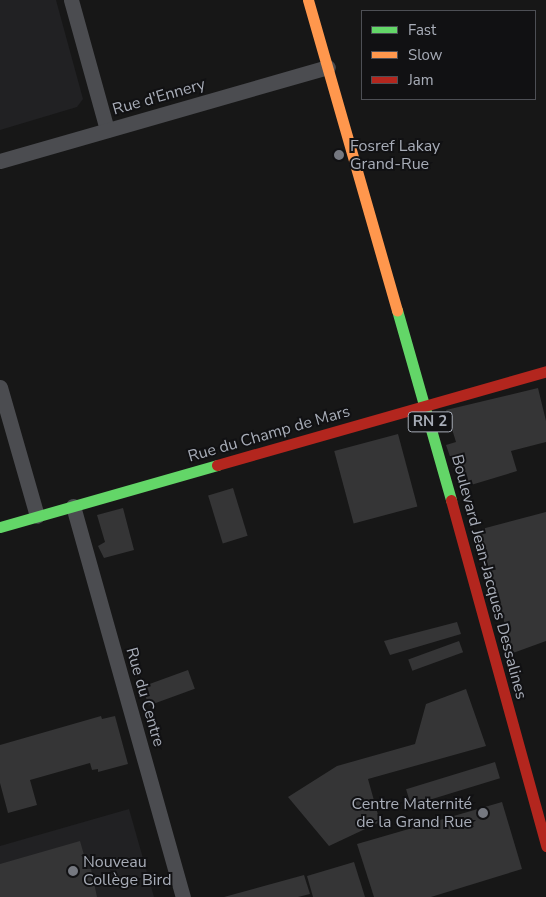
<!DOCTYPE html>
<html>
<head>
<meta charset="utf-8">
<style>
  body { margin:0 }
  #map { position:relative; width:546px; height:897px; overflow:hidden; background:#171717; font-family:"Nunito Sans",sans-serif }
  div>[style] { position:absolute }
  .built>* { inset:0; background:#212123 }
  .building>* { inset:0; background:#353536; transform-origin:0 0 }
  .street>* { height:15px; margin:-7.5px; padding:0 7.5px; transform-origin:7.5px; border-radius:7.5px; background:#4b4c50 }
  .fast>* { height:11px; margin:-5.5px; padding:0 5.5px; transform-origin:5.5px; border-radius:5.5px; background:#63d668 }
  .slow>* { height:11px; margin:-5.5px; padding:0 5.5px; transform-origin:5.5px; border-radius:5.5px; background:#ff974d }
  .jam>* { height:11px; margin:-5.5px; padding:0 5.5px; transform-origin:5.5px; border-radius:5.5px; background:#b3261e }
  .dots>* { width:14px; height:14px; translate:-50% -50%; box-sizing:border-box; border:2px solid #111113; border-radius:50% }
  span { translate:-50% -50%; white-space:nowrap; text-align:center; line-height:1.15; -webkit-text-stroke:4px #111113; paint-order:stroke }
  .shield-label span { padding:1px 4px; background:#111113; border:1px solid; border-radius:4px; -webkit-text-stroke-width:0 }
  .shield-label { font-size:15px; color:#a8adb8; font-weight:700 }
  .street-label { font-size:16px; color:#a8adb8 }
  .poi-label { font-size:16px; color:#a8adb8 }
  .left { translate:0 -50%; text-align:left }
  .right { translate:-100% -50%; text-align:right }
  .legend { position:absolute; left:361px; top:10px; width:175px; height:90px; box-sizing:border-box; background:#111113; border:1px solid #4d4f55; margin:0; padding:6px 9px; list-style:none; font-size:15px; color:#a8adb8 }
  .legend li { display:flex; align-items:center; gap:10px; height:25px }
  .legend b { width:25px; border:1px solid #4d4f55 }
</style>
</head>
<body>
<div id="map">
  <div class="built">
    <div style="clip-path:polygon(0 0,56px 0,83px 99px,77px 107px,0 130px)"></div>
    <div style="clip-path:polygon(129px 809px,154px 897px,0 897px,0 846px)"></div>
  </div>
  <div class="building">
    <div style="clip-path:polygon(538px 388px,546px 421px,546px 442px,511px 451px,517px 471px,461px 488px,446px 445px,456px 442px,446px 410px)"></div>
    <div style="left:398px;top:434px;width:75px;height:66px;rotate:75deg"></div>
    <div style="left:233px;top:488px;width:50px;height:26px;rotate:73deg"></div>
    <div style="clip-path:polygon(123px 508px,134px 550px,104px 558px,98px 546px,105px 542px,97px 515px)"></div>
    <div style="clip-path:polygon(546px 512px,546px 641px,513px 653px,478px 530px)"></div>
    <div style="clip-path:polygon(457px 622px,461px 634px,390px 655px,384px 641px)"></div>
    <div style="left:459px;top:641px;width:12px;height:54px;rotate:70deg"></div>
    <div style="left:188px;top:670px;width:20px;height:49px;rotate:70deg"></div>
    <div style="clip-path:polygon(466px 689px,486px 746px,368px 779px,380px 822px,329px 846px,288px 797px,337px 766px,415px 744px,426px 704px)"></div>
    <div style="clip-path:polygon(101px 716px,102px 719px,115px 716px,128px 764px,98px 772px,98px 769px,92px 770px,90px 763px,30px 780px,37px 805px,8px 813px,0 783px,0 745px)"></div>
    <div style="left:495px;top:762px;width:17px;height:93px;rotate:73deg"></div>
    <div style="clip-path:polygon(502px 802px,522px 869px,431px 897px,374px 897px,357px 844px)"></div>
    <div style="clip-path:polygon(80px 841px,88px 869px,91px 869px,97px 897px,0 897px,0 864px)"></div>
    <div style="clip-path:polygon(354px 862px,365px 897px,313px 897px,307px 876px)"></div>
    <div style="clip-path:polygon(304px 875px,310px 894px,298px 897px,224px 897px)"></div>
  </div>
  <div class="street">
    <div style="left:71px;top:0;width:135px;rotate:74.5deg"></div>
    <div style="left:0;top:161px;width:341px;rotate:-16deg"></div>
    <div style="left:0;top:387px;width:134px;rotate:74deg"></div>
    <div style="left:73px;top:506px;width:406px;rotate:74.3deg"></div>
  </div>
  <div class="fast">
    <div style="left:397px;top:310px;width:198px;rotate:74.1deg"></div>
    <div style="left:0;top:527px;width:226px;rotate:-15.9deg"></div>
  </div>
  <div class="slow">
    <div style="left:308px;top:0;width:323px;rotate:74deg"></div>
  </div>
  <div class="jam">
    <div style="left:217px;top:465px;width:342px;rotate:-15.9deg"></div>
    <div style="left:451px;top:500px;width:359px;rotate:74.6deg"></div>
  </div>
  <div class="dots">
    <div style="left:339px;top:155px;background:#757880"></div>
    <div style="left:483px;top:813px;background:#757880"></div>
    <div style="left:73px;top:871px;background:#757880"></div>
  </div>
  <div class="shield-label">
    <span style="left:430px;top:422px">RN 2</span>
  </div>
  <div class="street-label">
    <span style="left:159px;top:97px;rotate:-16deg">Rue d'Ennery</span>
    <span style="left:269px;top:434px;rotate:-16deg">Rue du Champ de Mars</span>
    <span style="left:489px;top:577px;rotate:75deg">Boulevard Jean-Jacques Dessalines</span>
    <span style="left:145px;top:697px;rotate:74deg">Rue du Centre</span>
  </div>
  <div class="poi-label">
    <span class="left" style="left:350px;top:155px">Fosref Lakay<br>Grand-Rue</span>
    <span class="right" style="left:472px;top:813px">Centre Maternité<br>de la Grand Rue</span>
    <span class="left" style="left:83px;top:871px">Nouveau<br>Collège Bird</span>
  </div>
  <ul class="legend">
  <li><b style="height:6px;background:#63d668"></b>Fast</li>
  <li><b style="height:6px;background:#ff974d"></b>Slow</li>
  <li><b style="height:6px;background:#b3261e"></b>Jam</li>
  </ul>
</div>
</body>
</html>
